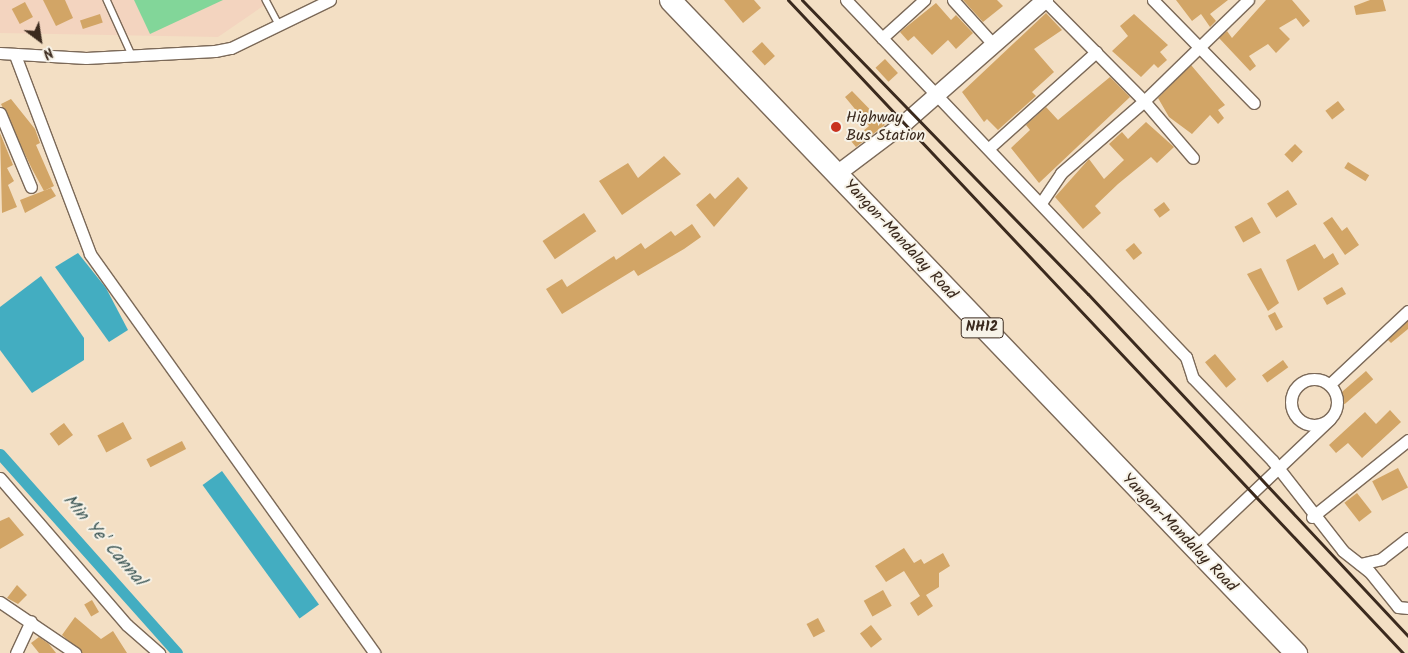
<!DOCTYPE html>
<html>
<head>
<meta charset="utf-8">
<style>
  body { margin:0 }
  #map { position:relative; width:1408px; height:653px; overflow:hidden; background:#f3dfc4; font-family:Kalam,sans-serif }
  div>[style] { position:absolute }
  .built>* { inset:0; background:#f3d4bf }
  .green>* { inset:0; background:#82d699 }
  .water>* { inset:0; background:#43adc1; transform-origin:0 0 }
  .canal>* { height:11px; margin:-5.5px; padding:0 5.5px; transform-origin:5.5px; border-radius:5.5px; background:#43adc1 }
  .building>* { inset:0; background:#d2a566; transform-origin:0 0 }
  .roads { filter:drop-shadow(1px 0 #7b6958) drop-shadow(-1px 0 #7b6958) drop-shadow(0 1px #7b6958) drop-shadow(0 -1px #7b6958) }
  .lane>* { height:5.5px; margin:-2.75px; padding:0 2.75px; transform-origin:2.75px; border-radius:2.75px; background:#fff }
  .street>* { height:11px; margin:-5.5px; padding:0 5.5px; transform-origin:5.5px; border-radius:5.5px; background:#fff }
  .street>.ring { margin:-5.5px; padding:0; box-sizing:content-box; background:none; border:11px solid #fff; border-radius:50% }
  .secondary>* { height:16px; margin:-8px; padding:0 8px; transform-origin:8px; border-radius:8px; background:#fff }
  .highway>* { height:21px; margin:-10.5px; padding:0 10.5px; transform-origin:10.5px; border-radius:10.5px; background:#fff }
  .rail>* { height:3px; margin:-1.5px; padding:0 1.5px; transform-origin:1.5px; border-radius:1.5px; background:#3b2a1e }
  .dots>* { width:14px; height:14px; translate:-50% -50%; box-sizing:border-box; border:2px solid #f7f3e8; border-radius:50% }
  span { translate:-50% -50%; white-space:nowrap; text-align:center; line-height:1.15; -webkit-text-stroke:4px #f7f3e8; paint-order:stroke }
  .shield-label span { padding:1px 4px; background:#f7f3e8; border:1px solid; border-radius:4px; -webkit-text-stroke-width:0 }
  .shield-label { font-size:15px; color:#3b2a1e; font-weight:700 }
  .poi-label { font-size:16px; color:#3b2a1e }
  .left { translate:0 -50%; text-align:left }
  .street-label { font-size:16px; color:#3b2a1e }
  .water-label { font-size:18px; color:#3e5857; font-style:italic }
  .north { position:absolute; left:15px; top:15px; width:50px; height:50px; -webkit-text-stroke:4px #f7f3e8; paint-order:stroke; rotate:149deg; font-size:14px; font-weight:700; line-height:20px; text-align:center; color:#3b2a1e }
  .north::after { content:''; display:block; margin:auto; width:18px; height:22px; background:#3b2a1e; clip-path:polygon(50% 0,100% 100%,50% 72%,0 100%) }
</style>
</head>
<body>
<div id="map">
  <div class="built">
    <div style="clip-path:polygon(0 0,272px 0,218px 37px,0 33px)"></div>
  </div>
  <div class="green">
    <div style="clip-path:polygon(134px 0,223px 0,150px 34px)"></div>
  </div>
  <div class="water">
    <div style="clip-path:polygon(78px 253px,106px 288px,128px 330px,109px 342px,55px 267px)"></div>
    <div style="clip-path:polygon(41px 276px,84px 338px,84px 360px,32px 393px,0 350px,0 307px)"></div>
    <div style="left:222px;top:471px;width:165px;height:24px;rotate:54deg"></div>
  </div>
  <div class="canal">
    <div style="left:0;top:454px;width:266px;rotate:48.3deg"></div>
  </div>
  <div class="building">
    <div style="clip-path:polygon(43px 0,65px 0,73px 18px,56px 26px)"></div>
    <div style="clip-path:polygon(724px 0,754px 0,761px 8px,743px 23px)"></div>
    <div style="clip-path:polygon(963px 0,997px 0,1003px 6px,983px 22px)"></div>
    <div style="clip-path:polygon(1176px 0,1228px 0,1210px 14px,1216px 21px,1210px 27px,1201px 14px,1192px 21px)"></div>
    <div style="clip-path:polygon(1266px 0,1292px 0,1310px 21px,1303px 27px,1296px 18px,1279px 28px,1290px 39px,1276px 53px,1268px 44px,1249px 56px,1256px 66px,1250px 71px,1219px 38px,1227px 31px,1232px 38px)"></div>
    <div style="clip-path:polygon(1370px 0,1383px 0,1386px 11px,1356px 15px,1354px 6px)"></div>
    <div style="left:25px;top:2px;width:17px;height:15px;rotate:62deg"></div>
    <div style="clip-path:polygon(936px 3px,951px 20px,956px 15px,973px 33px,956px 49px,948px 40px,932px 55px,914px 36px,908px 41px,900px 32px)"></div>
    <div style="clip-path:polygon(1046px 13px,1062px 30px,1034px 49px,1054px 72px,1032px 92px,1036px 96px,998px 130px,987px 119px,984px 122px,962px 92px)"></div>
    <div style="left:100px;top:14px;width:9px;height:21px;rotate:72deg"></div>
    <div style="clip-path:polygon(1134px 14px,1168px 45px,1160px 52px,1167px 60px,1158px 68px,1154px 64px,1141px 77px,1112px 51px,1128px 36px,1120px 26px)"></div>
    <div style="left:762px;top:42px;width:19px;height:14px;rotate:47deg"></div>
    <div style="left:885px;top:59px;width:19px;height:13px;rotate:47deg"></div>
    <div style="clip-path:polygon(1191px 65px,1225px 105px,1218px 110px,1224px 118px,1218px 124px,1210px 115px,1192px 134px,1169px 117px,1158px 98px)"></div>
    <div style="clip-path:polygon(1110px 77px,1130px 97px,1039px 183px,1011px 148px,1030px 130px,1026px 125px,1046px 107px,1058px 120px)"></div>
    <div style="clip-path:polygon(852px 91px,885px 125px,856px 147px,851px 141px,869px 126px,845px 97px)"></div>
    <div style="clip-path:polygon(11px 99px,35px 129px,40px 143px,36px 145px,54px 186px,44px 191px,32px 169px,1px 104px)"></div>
    <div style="left:1338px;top:101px;width:11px;height:16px;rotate:52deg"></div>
    <div style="clip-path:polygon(1146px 122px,1174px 147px,1157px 163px,1151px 157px,1118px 184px,1095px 206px,1101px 213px,1083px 229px,1055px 197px,1089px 159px,1104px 179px,1124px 160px,1109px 144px,1122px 132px,1128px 139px)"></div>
    <div style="clip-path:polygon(0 133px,13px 165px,7px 168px,14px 181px,8px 185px,17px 207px,2px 213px)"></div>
    <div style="left:1295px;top:144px;width:11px;height:15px;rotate:45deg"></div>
    <div style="clip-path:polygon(664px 156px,681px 174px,622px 215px,599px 181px,628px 163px,638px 178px)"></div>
    <div style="left:1348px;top:162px;width:25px;height:7px;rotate:32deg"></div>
    <div style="clip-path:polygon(738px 177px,748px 188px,714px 227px,696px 205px,710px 193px,715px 199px)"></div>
    <div style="clip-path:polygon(51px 188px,56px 196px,25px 213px,20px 200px)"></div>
    <div style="left:1288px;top:190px;width:17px;height:25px;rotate:57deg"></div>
    <div style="left:1164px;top:202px;width:10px;height:13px;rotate:53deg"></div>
    <div style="left:584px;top:213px;width:22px;height:50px;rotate:56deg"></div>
    <div style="left:1252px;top:217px;width:18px;height:20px;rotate:61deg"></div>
    <div style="clip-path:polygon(1332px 217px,1342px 231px,1347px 227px,1359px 245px,1345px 255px,1323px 223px)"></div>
    <div style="clip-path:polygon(692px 224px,701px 237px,684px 249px,638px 276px,634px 270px,562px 314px,546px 289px,562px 279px,567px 287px,614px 256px,616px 260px,641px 243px,645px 249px,671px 231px,675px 236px)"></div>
    <div style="left:1134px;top:243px;width:13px;height:11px;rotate:51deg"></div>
    <div style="clip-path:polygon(1315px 244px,1324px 259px,1333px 253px,1339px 264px,1298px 291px,1286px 260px)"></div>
    <div style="clip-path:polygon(1261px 268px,1279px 303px,1268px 311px,1247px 274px)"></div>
    <div style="left:1342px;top:287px;width:8px;height:22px;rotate:60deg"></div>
    <div style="left:1275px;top:312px;width:17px;height:8px;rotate:62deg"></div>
    <div style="clip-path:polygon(1408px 321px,1408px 329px,1391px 343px,1388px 340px)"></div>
    <div style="left:1215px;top:354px;width:33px;height:13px;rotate:50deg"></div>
    <div style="left:1283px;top:360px;width:9px;height:26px;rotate:54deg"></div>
    <div style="left:1366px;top:371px;width:11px;height:38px;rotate:49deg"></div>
    <div style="clip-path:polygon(1390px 410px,1401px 422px,1362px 458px,1348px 443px,1336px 453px,1329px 445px,1365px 412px,1376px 424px)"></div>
    <div style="left:123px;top:422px;width:19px;height:29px;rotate:62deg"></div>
    <div style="left:64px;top:423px;width:15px;height:18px;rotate:53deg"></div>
    <div style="left:182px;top:441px;width:9px;height:40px;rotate:63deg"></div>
    <div style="left:1398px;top:468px;width:22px;height:29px;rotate:63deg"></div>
    <div style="left:1357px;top:493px;width:24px;height:16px;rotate:52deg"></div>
    <div style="clip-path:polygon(9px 517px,24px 535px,0 549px,0 521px)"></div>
    <div style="clip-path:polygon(904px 548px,914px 563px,921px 559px,924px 564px,943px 553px,950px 566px,939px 573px,939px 587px,926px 595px,933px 606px,918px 616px,910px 603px,920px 596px,904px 571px,886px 582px,875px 566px)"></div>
    <div style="clip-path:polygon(17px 585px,27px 595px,18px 604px,7px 598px)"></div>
    <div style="left:883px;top:590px;width:18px;height:22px;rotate:61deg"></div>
    <div style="left:92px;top:600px;width:14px;height:9px;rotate:60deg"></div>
    <div style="clip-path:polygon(75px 617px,101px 639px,113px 631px,127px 653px,82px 653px,62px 635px)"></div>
    <div style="left:818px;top:618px;width:15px;height:13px;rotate:62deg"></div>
    <div style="left:871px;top:625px;width:18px;height:14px;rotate:52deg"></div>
    <div style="clip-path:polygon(39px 637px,49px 644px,56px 653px,39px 653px,31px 643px)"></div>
  </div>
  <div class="roads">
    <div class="lane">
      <div style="left:107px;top:0;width:63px;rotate:65.5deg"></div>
      <div style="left:266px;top:0;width:27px;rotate:62deg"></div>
    </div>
    <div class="street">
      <div style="left:846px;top:0;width:493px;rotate:46.4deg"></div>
      <div style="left:1186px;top:357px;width:22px;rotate:72deg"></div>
      <div style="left:1193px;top:378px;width:114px;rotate:46.1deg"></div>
      <div style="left:1272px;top:460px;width:115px;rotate:52deg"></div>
      <div style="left:1343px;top:551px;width:33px;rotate:38deg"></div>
      <div style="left:1369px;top:571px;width:46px;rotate:51.1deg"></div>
      <div style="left:1398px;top:607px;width:10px;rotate:6deg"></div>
      <div style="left:953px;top:0;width:61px;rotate:47.7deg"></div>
      <div style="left:1153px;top:0;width:144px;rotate:45.6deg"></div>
      <div style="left:1045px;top:1px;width:141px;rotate:45.3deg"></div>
      <div style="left:1144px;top:101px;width:75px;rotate:49.3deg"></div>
      <div style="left:882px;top:38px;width:57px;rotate:-42.1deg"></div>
      <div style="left:0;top:53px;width:86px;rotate:3.3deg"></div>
      <div style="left:86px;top:58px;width:129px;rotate:-3.1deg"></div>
      <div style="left:215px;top:51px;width:16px;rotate:-11deg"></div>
      <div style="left:231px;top:48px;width:110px;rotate:-25.9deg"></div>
      <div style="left:15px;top:55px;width:213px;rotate:69.3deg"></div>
      <div style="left:90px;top:254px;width:490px;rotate:54.5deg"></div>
      <div style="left:0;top:113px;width:80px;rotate:67.3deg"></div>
      <div style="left:989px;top:148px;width:144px;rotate:-41.9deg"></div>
      <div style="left:1041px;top:203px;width:36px;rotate:-56deg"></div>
      <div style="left:1061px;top:173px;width:110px;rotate:-40.9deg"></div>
      <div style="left:1144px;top:101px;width:145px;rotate:-44.2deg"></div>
      <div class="ring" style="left:1291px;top:379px;width:35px;height:35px"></div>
      <div style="left:1330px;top:384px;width:107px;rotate:-43.1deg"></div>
      <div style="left:0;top:478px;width:194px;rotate:49.2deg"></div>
      <div style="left:127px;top:625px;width:43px;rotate:41.2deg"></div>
      <div style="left:1312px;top:517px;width:123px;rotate:-38.7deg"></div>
      <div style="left:1194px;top:548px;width:187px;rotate:-43.5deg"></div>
      <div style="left:1360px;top:564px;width:22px;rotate:-13deg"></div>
      <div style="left:1381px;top:559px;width:34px;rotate:-38deg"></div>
      <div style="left:0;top:602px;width:91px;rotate:34.2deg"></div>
      <div style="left:16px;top:653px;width:35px;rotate:-65deg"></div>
    </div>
    <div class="secondary">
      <div style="left:837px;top:174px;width:86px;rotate:-37deg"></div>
      <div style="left:906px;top:122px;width:185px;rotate:-41.3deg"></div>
    </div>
    <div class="highway">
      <div style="left:670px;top:0;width:905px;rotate:46.21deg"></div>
    </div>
  </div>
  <div class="rail">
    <div style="left:788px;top:0;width:897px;rotate:46.72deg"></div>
    <div style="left:802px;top:0;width:410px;rotate:45.8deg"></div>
    <div style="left:1088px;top:294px;width:468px;rotate:46.9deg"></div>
  </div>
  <div class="dots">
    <div style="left:836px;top:127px;background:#c8321e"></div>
  </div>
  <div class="shield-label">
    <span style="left:982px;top:328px">NH12</span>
  </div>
  <div class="poi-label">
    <span class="left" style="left:846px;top:127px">Highway<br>Bus Station</span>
  </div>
  <div class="street-label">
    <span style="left:900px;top:240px;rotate:47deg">Yangon-Mandalay Road</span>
    <span style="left:1179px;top:533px;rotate:46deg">Yangon-Mandalay Road</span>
  </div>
  <div class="water-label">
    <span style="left:103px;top:541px;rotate:49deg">Min Ye' Cannal</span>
  </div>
  <div class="north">N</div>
</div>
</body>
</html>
